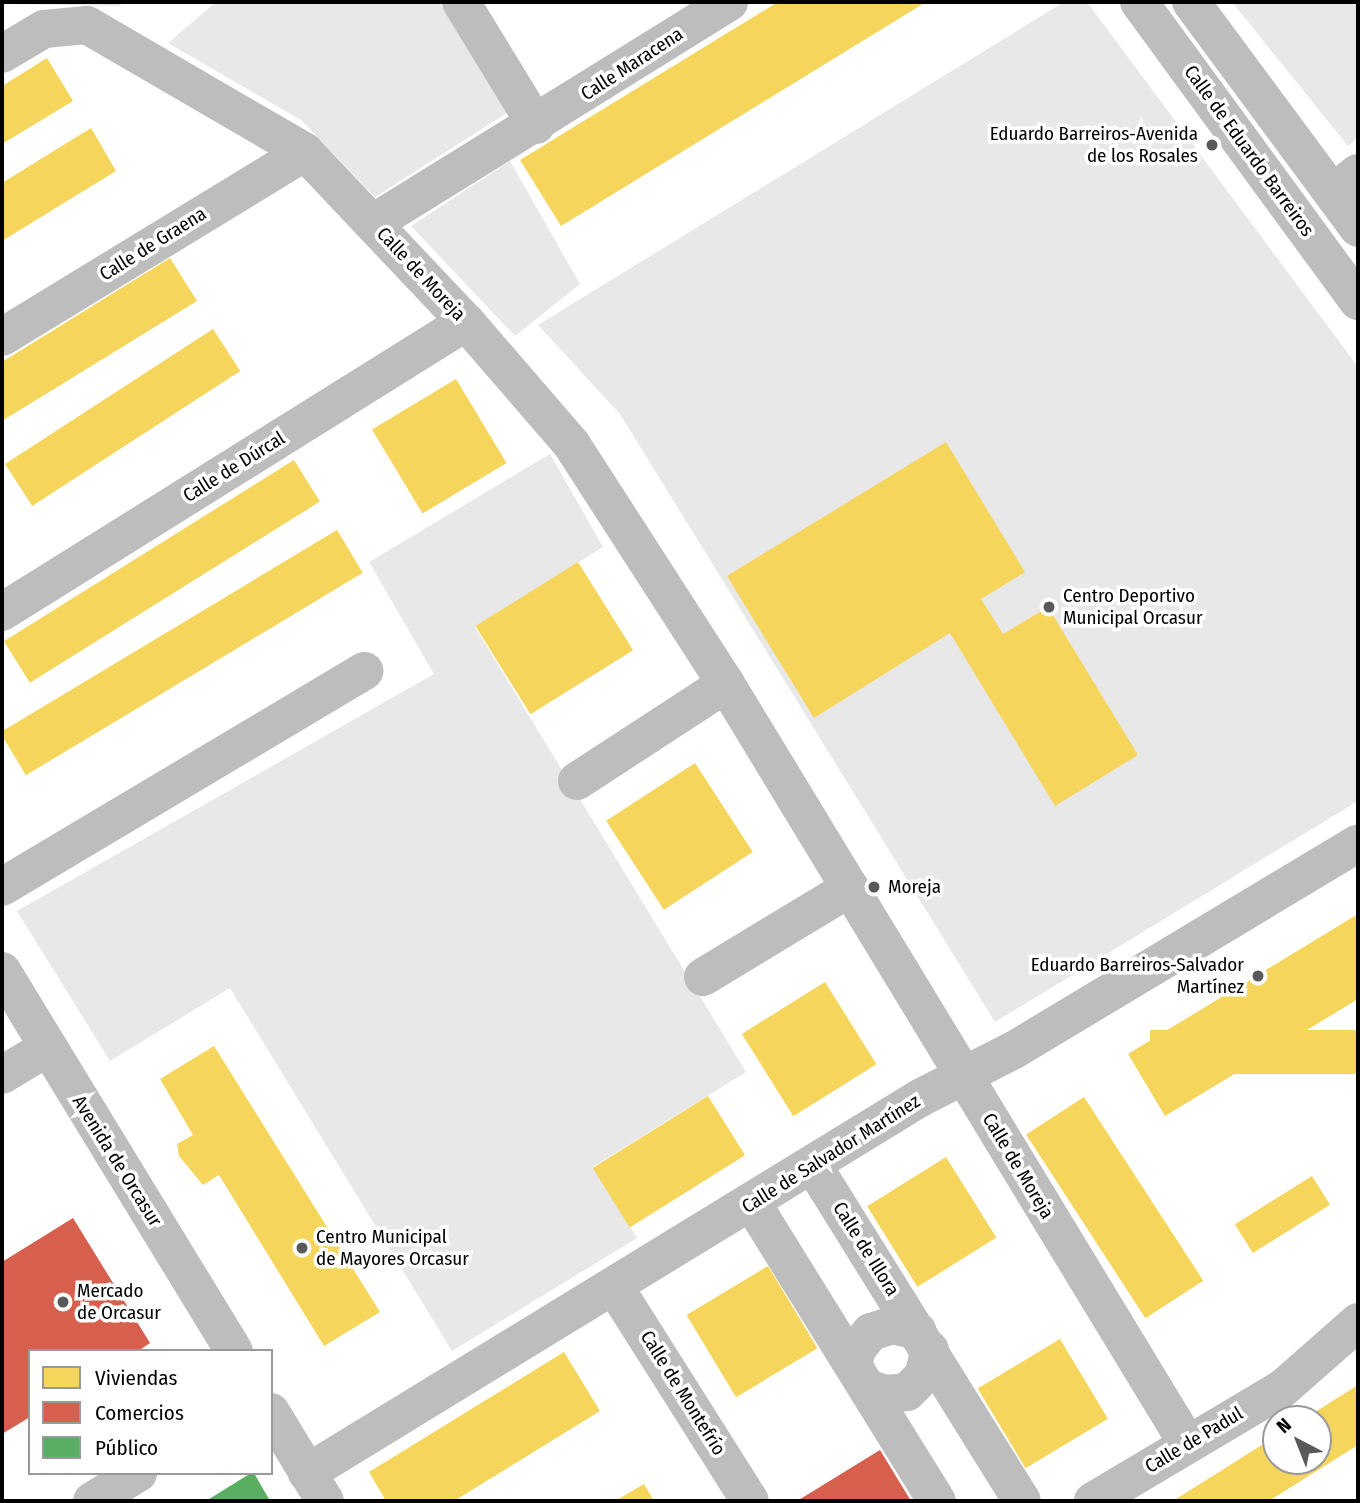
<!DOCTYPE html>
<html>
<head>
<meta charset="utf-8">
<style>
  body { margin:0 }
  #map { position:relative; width:1360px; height:1503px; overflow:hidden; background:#fff; font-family:"Fira Sans Condensed",sans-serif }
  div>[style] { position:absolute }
  .green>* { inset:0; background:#e8e8e8 }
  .homes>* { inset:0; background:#f6d55c; transform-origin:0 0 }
  .shops>* { inset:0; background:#d6604d }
  .public>* { inset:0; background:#5aae61 }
  .minor>* { height:38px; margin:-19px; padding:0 19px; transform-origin:19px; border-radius:19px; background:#bdbdbd }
  .dots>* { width:19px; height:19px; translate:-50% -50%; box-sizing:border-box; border:4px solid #fff; border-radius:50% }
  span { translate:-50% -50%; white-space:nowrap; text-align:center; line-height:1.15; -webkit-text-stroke:7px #fff; paint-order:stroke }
  .street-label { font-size:19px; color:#000 }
  .poi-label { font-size:19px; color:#000 }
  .right { translate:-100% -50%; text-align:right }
  .left { translate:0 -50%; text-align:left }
  .frame { position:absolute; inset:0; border:4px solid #000; pointer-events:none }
  .legend { position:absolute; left:28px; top:1349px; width:245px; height:126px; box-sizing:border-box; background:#fff; border:2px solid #999; margin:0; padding:9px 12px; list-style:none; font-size:21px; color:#000 }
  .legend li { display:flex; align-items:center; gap:14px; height:35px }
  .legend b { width:35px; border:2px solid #999 }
  .north { position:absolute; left:1262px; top:1405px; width:70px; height:70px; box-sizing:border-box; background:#fff; border:2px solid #999; border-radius:50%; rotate:318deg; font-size:19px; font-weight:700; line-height:28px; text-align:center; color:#000 }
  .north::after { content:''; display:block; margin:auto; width:24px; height:32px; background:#595959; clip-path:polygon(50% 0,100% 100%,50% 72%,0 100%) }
</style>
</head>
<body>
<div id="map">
  <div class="green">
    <div style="clip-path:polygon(4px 2px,118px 2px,122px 6px,5px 4px)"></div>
    <div style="clip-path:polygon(216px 2px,439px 2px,507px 113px,375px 197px,301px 120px,168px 43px)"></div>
    <div style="clip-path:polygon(1064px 2px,1087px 2px,1358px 367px,1358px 801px,995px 1022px,620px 414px,538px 325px)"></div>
    <div style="clip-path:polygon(1232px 2px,1358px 2px,1358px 137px,1348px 146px)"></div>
    <div style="clip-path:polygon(510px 161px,580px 284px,515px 336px,411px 226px)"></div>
    <div style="clip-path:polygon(550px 454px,603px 547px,475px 627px,746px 1072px,593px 1167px,637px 1238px,452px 1351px,230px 988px,110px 1061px,17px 911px,434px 674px,369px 562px)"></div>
  </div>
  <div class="homes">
    <div style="clip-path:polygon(778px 2px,926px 2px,561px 226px,520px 160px)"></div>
    <div style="clip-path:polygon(47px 58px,73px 101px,2px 144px,2px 86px)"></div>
    <div style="clip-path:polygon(91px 128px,116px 171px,2px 241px,2px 183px)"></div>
    <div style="clip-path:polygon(170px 258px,197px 301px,2px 421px,2px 362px)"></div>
    <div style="left:213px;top:329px;width:50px;height:248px;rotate:57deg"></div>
    <div style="left:456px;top:379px;width:98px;height:98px;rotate:59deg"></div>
    <div style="clip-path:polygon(946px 442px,1025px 572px,981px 599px,1003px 634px,1048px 607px,1138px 755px,1055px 806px,950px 633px,814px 718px,727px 576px)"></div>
    <div style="left:294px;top:460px;width:49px;height:342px;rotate:58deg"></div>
    <div style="left:337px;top:530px;width:50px;height:393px;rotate:59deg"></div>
    <div style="left:578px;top:562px;width:104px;height:121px;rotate:58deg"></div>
    <div style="left:695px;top:763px;width:106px;height:106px;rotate:57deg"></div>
    <div style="clip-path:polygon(1358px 914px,1358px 999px,1165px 1116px,1128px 1054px)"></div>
    <div style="left:825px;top:982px;width:97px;height:98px;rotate:58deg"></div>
    <div style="left:1358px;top:1030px;width:44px;height:208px;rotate:90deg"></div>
    <div style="clip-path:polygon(214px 1046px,380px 1312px,324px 1346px,219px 1175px,203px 1185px,179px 1156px,177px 1144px,193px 1135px,160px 1079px)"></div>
    <div style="left:708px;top:1096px;width:70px;height:136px;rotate:58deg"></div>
    <div style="left:1084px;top:1097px;width:219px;height:69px;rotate:57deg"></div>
    <div style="left:946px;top:1157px;width:95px;height:93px;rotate:58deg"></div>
    <div style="left:1312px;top:1176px;width:34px;height:91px;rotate:58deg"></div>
    <div style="left:768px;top:1266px;width:96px;height:95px;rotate:59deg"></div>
    <div style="left:1060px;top:1339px;width:93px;height:96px;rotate:59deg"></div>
    <div style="clip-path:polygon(564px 1352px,600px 1411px,454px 1501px,386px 1501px,369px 1472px)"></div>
    <div style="clip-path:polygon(1358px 1385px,1358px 1445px,1269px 1501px,1173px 1501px,1276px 1436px,1276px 1461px,1318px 1461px,1318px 1419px,1304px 1419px)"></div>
    <div style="clip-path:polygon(644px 1484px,654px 1501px,615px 1501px)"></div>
  </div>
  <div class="shops">
    <div style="clip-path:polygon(73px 1218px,150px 1343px,138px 1351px,30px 1351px,30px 1417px,2px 1434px,2px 1262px)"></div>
    <div style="clip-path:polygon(880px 1450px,911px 1501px,797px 1501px)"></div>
  </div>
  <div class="public">
    <div style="clip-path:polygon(254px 1473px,270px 1501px,206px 1501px,251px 1473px)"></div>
  </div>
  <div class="minor">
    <div style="left:461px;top:2px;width:144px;rotate:58.6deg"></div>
    <div style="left:1139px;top:2px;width:371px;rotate:53.8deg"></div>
    <div style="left:1191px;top:2px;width:281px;rotate:53.5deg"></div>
    <div style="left:2px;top:54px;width:49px;rotate:-30.8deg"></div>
    <div style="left:44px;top:29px;width:43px;rotate:-5.3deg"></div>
    <div style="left:87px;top:25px;width:252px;rotate:30.2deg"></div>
    <div style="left:305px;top:152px;width:234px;rotate:46.6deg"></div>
    <div style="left:466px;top:322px;width:162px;rotate:49.2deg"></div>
    <div style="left:572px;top:445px;width:284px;rotate:57.2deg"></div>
    <div style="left:726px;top:684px;width:888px;rotate:58.73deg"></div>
    <div style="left:1333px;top:193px;width:32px;rotate:-39deg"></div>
    <div style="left:373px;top:223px;width:419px;rotate:-31.8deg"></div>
    <div style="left:2px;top:337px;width:355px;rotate:-31.4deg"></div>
    <div style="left:2px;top:612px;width:547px;rotate:-32.01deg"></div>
    <div style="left:577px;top:781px;width:178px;rotate:-33.1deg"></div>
    <div style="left:2px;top:887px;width:422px;rotate:-30.8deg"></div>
    <div style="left:2px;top:971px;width:445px;rotate:58.6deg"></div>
    <div style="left:703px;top:977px;width:172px;rotate:-31.2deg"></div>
    <div style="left:2px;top:1075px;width:52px;rotate:-31deg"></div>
    <div style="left:814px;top:1167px;width:393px;rotate:58.1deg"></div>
    <div style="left:752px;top:1203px;width:351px;rotate:58.2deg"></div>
    <div style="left:614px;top:1286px;width:254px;rotate:57.7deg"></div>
    <div style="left:853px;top:1365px;width:16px;rotate:-76deg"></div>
    <div style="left:857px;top:1349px;width:22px;rotate:-51deg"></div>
    <div style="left:871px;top:1332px;width:22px;rotate:-18deg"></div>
    <div style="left:892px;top:1325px;width:26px;rotate:13deg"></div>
    <div style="left:867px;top:1388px;width:19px;rotate:18deg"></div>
    <div style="left:885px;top:1394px;width:22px;rotate:-5deg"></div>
    <div style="left:907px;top:1392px;width:23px;rotate:-45deg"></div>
    <div style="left:923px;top:1376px;width:27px;rotate:-75deg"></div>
    <div style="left:271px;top:1412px;width:104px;rotate:58.8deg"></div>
    <div style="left:307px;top:1473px;width:719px;rotate:-31.46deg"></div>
    <div style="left:920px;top:1098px;width:106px;rotate:-27.1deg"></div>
    <div style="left:1014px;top:1050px;width:401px;rotate:-31deg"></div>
    <div style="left:92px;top:1501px;width:54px;rotate:-31.3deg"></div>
    <div style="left:1093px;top:1501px;width:221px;rotate:-30.7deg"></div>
    <div style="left:1283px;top:1388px;width:100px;rotate:-41.3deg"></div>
  </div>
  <div class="dots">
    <div style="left:1212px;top:145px;background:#595959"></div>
    <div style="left:1049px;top:607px;background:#595959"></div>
    <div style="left:874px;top:887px;background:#595959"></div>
    <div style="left:1258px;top:976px;background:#595959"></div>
    <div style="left:302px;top:1248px;background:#595959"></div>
    <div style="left:63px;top:1302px;background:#595959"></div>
  </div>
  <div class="street-label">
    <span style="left:632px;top:64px;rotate:-33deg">Calle Maracena</span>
    <span style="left:1249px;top:151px;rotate:54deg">Calle de Eduardo Barreiros</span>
    <span style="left:153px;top:244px;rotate:-32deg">Calle de Graena</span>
    <span style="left:421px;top:274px;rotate:47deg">Calle de Moreja</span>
    <span style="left:234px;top:467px;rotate:-32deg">Calle de Dúrcal</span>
    <span style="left:831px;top:1154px;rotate:-32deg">Calle de Salvador Martínez</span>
    <span style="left:117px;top:1161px;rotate:58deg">Avenida de Orcasur</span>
    <span style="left:1018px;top:1166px;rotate:59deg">Calle de Moreja</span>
    <span style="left:866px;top:1249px;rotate:58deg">Calle de Illora</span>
    <span style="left:683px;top:1393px;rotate:58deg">Calle de Montefrío</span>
    <span style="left:1194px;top:1440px;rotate:-31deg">Calle de Padul</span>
  </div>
  <div class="poi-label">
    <span class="right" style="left:1198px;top:145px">Eduardo Barreiros-Avenida<br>de los Rosales</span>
    <span class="left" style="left:1063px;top:607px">Centro Deportivo<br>Municipal Orcasur</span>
    <span class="left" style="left:888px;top:887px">Moreja</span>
    <span class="right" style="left:1244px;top:976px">Eduardo Barreiros-Salvador<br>Martínez</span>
    <span class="left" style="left:316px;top:1248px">Centro Municipal<br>de Mayores Orcasur</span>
    <span class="left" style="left:77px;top:1302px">Mercado<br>de Orcasur</span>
  </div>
  <div class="frame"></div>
  <ul class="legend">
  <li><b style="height:19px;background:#f6d55c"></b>Viviendas</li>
  <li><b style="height:19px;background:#d6604d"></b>Comercios</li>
  <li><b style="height:19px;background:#5aae61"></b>Público</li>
  </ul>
  <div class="north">N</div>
</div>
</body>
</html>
